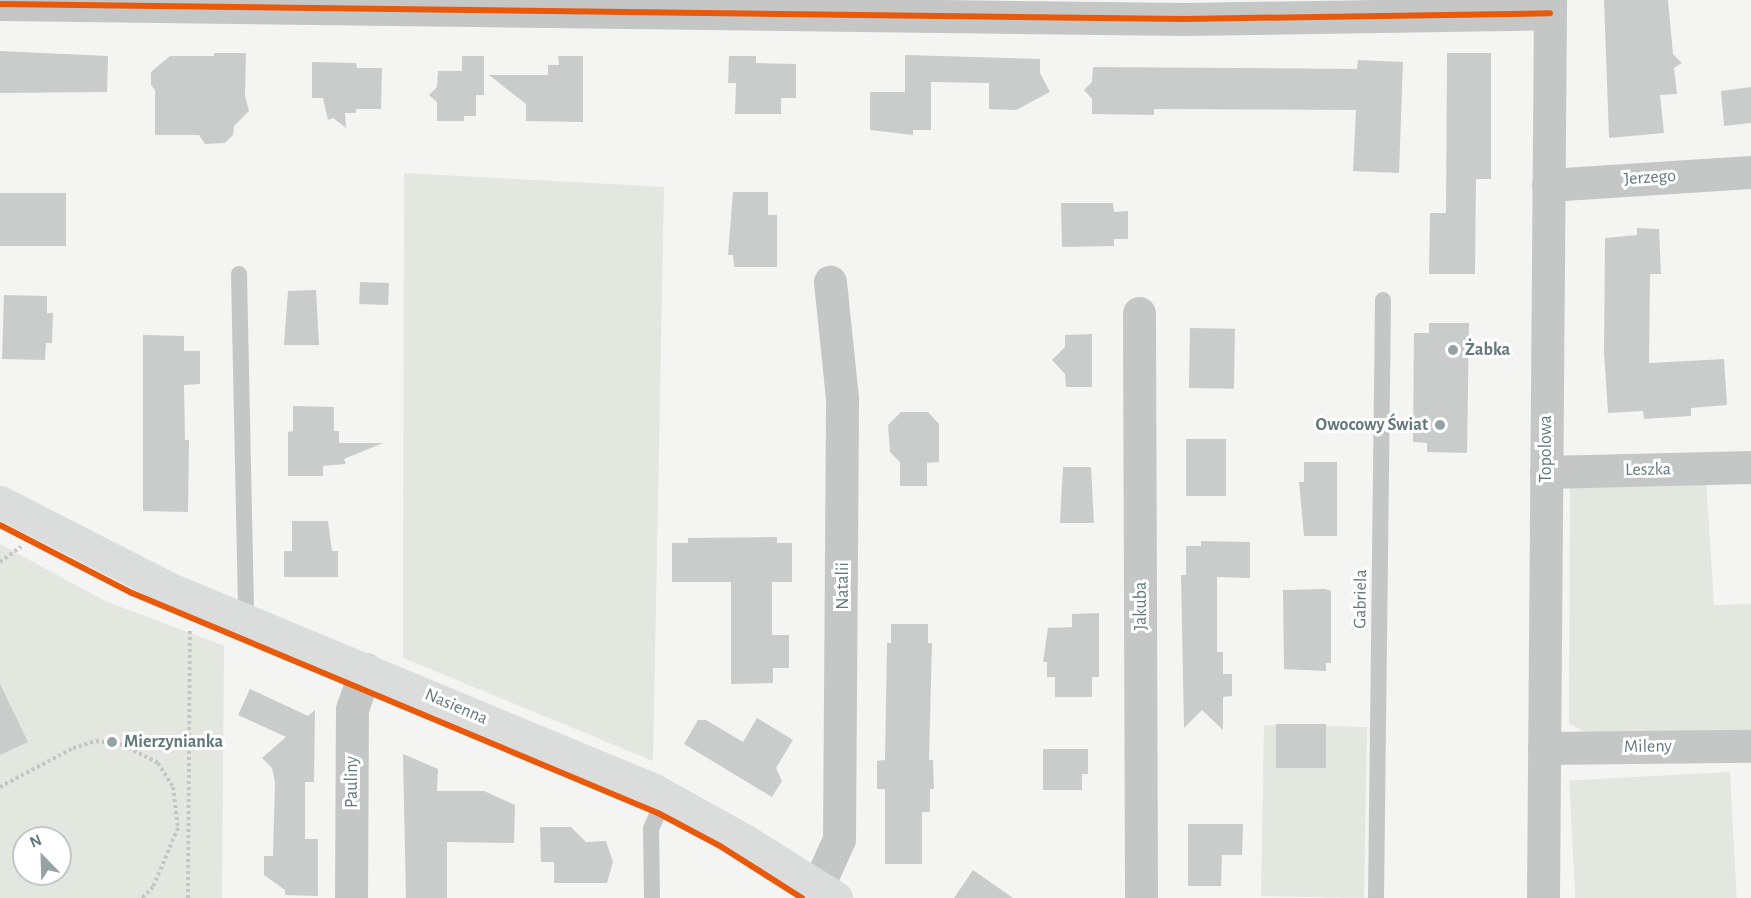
<!DOCTYPE html>
<html>
<head>
<meta charset="utf-8">
<style>
  body { margin:0 }
  #map { position:relative; width:1751px; height:898px; overflow:hidden; background:#f4f4f3; font-family:"Alegreya Sans",sans-serif }
  div>[style] { position:absolute }
  .green>* { inset:0; background:#e4e6e0; transform-origin:0 0 }
  .building>* { inset:0; background:#cacccc; transform-origin:0 0 }
  .path>* { height:4px; margin-top:-2px; transform-origin:0; background:repeating-linear-gradient(90deg,#c4c5c6 0 3px,transparent 0 6px) }
  .lane>* { height:16px; margin:-8px; padding:0 8px; transform-origin:8px; border-radius:8px; background:#c5c7c7 }
  .street>* { height:33px; margin:-16.5px; padding:0 16.5px; transform-origin:16.5px; border-radius:16.5px; background:#c5c7c7 }
  .secondary>* { height:33px; margin:-16.5px; padding:0 16.5px; transform-origin:16.5px; border-radius:16.5px; background:#dbdddd }
  .cycleway>* { height:6px; margin:-3px; padding:0 3px; transform-origin:3px; border-radius:3px; background:#e8590c }
  .dots>* { width:16px; height:16px; translate:-50% -50%; box-sizing:border-box; border:3px solid #fff; border-radius:50% }
  span { translate:-50% -50%; white-space:nowrap; text-align:center; line-height:1.15; -webkit-text-stroke:6px #fff; paint-order:stroke }
  .street-label { font-size:18px; color:#62787b }
  .poi-label { font-size:18px; color:#62787b; font-weight:700 }
  .left { translate:0 -50%; text-align:left }
  .right { translate:-100% -50%; text-align:right }
  .north { position:absolute; left:12px; top:826px; width:60px; height:60px; box-sizing:border-box; background:#fff; border:2px solid #c0c9ca; border-radius:50%; rotate:337deg; font-size:16px; font-weight:700; line-height:24px; text-align:center; color:#62787b }
  .north::after { content:''; display:block; margin:auto; width:21px; height:27px; background:#95a3a5; clip-path:polygon(50% 0,100% 100%,50% 72%,0 100%) }
</style>
</head>
<body>
<div id="map">
  <div class="green">
    <div style="clip-path:polygon(404px 173px,664px 187px,653px 761px,403px 658px)"></div>
    <div style="clip-path:polygon(1706px 480px,1714px 605px,1751px 604px,1751px 734px,1590px 735px,1569px 723px,1570px 482px)"></div>
    <div style="clip-path:polygon(evenodd,0 544px,105px 601px,224px 646px,222px 898px,0 898px,0 544px,24px 838px,60px 838px,60px 874px,24px 874px,24px 838px)"></div>
    <div style="left:1367px;top:727px;width:171px;height:103px;rotate:91deg"></div>
    <div style="left:1730px;top:772px;width:126px;height:161px;rotate:87deg"></div>
  </div>
  <div class="building">
    <div style="clip-path:polygon(1604px 0,1668px 0,1673px 54px,1682px 63px,1674px 68px,1677px 94px,1660px 95px,1664px 133px,1609px 138px)"></div>
    <div style="clip-path:polygon(0 51px,108px 56px,107px 92px,0 93px)"></div>
    <div style="clip-path:polygon(214px 53px,246px 53px,245px 95px,249px 111px,234px 126px,233px 135px,225px 143px,205px 144px,199px 135px,155px 135px,155px 90px,151px 85px,151px 72px,170px 56px,214px 56px)"></div>
    <div style="clip-path:polygon(1447px 53px,1491px 53px,1491px 179px,1476px 179px,1475px 274px,1429px 274px,1430px 213px,1446px 213px)"></div>
    <div style="clip-path:polygon(905px 55px,1040px 59px,1040px 73px,1050px 92px,1016px 110px,989px 109px,989px 83px,931px 82px,931px 130px,913px 130px,913px 135px,870px 130px,870px 92px,905px 92px)"></div>
    <div style="clip-path:polygon(462px 56px,484px 56px,484px 95px,476px 95px,476px 116px,464px 116px,464px 121px,437px 121px,437px 102px,429px 95px,437px 87px,438px 71px,462px 71px)"></div>
    <div style="clip-path:polygon(558px 56px,583px 56px,583px 122px,526px 121px,526px 104px,489px 75px,548px 75px,548px 65px,559px 65px)"></div>
    <div style="clip-path:polygon(729px 56px,756px 56px,756px 63px,796px 64px,796px 98px,781px 98px,781px 114px,735px 114px,736px 83px,728px 83px)"></div>
    <div style="clip-path:polygon(1358px 60px,1403px 62px,1399px 173px,1353px 171px,1356px 110px,1154px 109px,1154px 115px,1092px 114px,1092px 99px,1084px 90px,1092px 82px,1093px 67px,1357px 69px)"></div>
    <div style="clip-path:polygon(312px 62px,356px 63px,357px 68px,382px 68px,381px 109px,356px 109px,356px 113px,345px 113px,346px 128px,333px 118px,328px 120px,323px 98px,312px 98px)"></div>
    <div style="clip-path:polygon(1751px 87px,1751px 123px,1724px 126px,1721px 91px)"></div>
    <div style="clip-path:polygon(733px 192px,768px 192px,768px 215px,777px 215px,777px 267px,734px 267px,733px 255px,728px 255px)"></div>
    <div style="left:0;top:193px;width:66px;height:53px"></div>
    <div style="clip-path:polygon(1061px 203px,1113px 203px,1114px 212px,1128px 211px,1128px 239px,1114px 239px,1114px 246px,1062px 247px)"></div>
    <div style="clip-path:polygon(1637px 228px,1659px 229px,1661px 274px,1650px 274px,1649px 363px,1724px 359px,1727px 405px,1691px 408px,1691px 416px,1644px 419px,1643px 411px,1608px 413px,1604px 352px,1605px 238px,1637px 235px)"></div>
    <div style="left:360px;top:282px;width:29px;height:22px;rotate:2deg"></div>
    <div style="clip-path:polygon(316px 290px,319px 345px,284px 345px,288px 291px)"></div>
    <div style="clip-path:polygon(4px 295px,47px 296px,47px 313px,53px 313px,52px 343px,46px 343px,45px 360px,2px 359px)"></div>
    <div style="clip-path:polygon(1429px 323px,1469px 323px,1467px 453px,1427px 452px,1427px 443px,1413px 442px,1414px 333px,1429px 333px)"></div>
    <div style="left:1190px;top:328px;width:45px;height:60px;rotate:1deg"></div>
    <div style="clip-path:polygon(1092px 334px,1092px 387px,1066px 387px,1065px 374px,1052px 360px,1065px 347px,1065px 335px)"></div>
    <div style="clip-path:polygon(143px 335px,184px 336px,184px 351px,200px 351px,200px 384px,184px 385px,185px 440px,189px 440px,188px 512px,143px 511px)"></div>
    <div style="clip-path:polygon(293px 406px,334px 407px,334px 431px,339px 431px,339px 443px,383px 443px,344px 459px,346px 464px,323px 466px,323px 476px,288px 476px,288px 432px,293px 431px)"></div>
    <div style="clip-path:polygon(901px 412px,928px 412px,939px 424px,939px 462px,927px 463px,927px 486px,900px 486px,900px 462px,890px 452px,888px 425px)"></div>
    <div style="left:1186px;top:439px;width:40px;height:57px"></div>
    <div style="clip-path:polygon(1304px 462px,1337px 462px,1337px 536px,1304px 536px,1299px 482px,1304px 482px)"></div>
    <div style="clip-path:polygon(1063px 467px,1091px 467px,1094px 523px,1060px 523px)"></div>
    <div style="clip-path:polygon(292px 521px,328px 521px,332px 551px,338px 551px,338px 577px,284px 577px,284px 551px,292px 551px)"></div>
    <div style="clip-path:polygon(777px 537px,777px 543px,792px 543px,792px 582px,772px 582px,772px 635px,789px 635px,789px 668px,773px 668px,773px 683px,731px 684px,731px 582px,672px 582px,672px 543px,688px 543px,688px 538px)"></div>
    <div style="clip-path:polygon(1201px 541px,1250px 542px,1250px 578px,1217px 577px,1217px 652px,1223px 652px,1223px 674px,1232px 674px,1232px 696px,1223px 697px,1223px 730px,1202px 710px,1184px 728px,1181px 575px,1186px 575px,1186px 546px,1201px 546px)"></div>
    <div style="clip-path:polygon(1325px 589px,1331px 591px,1331px 663px,1326px 663px,1326px 671px,1284px 669px,1283px 590px)"></div>
    <div style="clip-path:polygon(1099px 613px,1099px 677px,1092px 677px,1092px 697px,1055px 697px,1055px 677px,1047px 677px,1047px 662px,1043px 662px,1048px 628px,1072px 627px,1072px 614px)"></div>
    <div style="clip-path:polygon(891px 624px,928px 624px,928px 643px,932px 643px,929px 760px,933px 760px,934px 789px,930px 789px,930px 812px,922px 812px,922px 864px,885px 864px,885px 789px,877px 789px,877px 761px,885px 760px,887px 643px,891px 643px)"></div>
    <div style="clip-path:polygon(0 684px,28px 742px,0 755px)"></div>
    <div style="clip-path:polygon(250px 689px,308px 716px,315px 710px,314px 782px,305px 782px,305px 839px,318px 839px,318px 896px,285px 895px,285px 890px,264px 875px,264px 856px,273px 856px,275px 782px,272px 768px,262px 758px,286px 737px,238px 715px)"></div>
    <div style="clip-path:polygon(757px 718px,793px 740px,776px 768px,782px 781px,772px 797px,684px 744px,698px 720px,706px 720px,743px 742px)"></div>
    <div style="left:1276px;top:724px;width:50px;height:44px"></div>
    <div style="clip-path:polygon(1043px 749px,1088px 749px,1088px 774px,1082px 774px,1082px 790px,1043px 790px)"></div>
    <div style="clip-path:polygon(403px 754px,438px 769px,437px 791px,484px 791px,515px 805px,514px 843px,447px 842px,447px 898px,406px 898px)"></div>
    <div style="clip-path:polygon(1188px 824px,1243px 824px,1242px 855px,1222px 855px,1221px 886px,1188px 886px)"></div>
    <div style="clip-path:polygon(540px 827px,571px 827px,586px 842px,606px 841px,613px 862px,607px 883px,554px 883px,554px 862px,541px 862px)"></div>
    <div style="clip-path:polygon(973px 870px,1013px 898px,954px 898px)"></div>
  </div>
  <div class="path">
    <div style="left:0;top:562px;width:26px;rotate:-36deg"></div>
    <div style="left:0;top:787px;width:83px;rotate:-28.1deg"></div>
    <div style="left:73px;top:748px;width:24px;rotate:-17deg"></div>
    <div style="left:96px;top:741px;width:27px;rotate:8deg"></div>
    <div style="left:123px;top:745px;width:39px;rotate:27deg"></div>
    <div style="left:158px;top:763px;width:28px;rotate:58deg"></div>
    <div style="left:173px;top:787px;width:41px;rotate:83deg"></div>
    <div style="left:178px;top:828px;width:64px;rotate:113deg"></div>
    <div style="left:153px;top:887px;width:16px;rotate:135deg"></div>
    <div style="left:188px;top:898px;width:268px;rotate:-89.6deg"></div>
  </div>
  <div class="lane">
    <div style="left:239px;top:274px;width:346px;rotate:88.8deg"></div>
    <div style="left:652px;top:898px;width:69px;rotate:-90.8deg"></div>
    <div style="left:651px;top:829px;width:36px;rotate:-67deg"></div>
    <div style="left:1376px;top:898px;width:598px;rotate:-89.33deg"></div>
  </div>
  <div class="street">
    <div style="left:0;top:4px;width:1184px;rotate:0.73deg"></div>
    <div style="left:1184px;top:19px;width:366px;rotate:-0.9deg"></div>
    <div style="left:1548px;top:185px;width:203px;rotate:-3.7deg"></div>
    <div style="left:1139px;top:313px;width:585px;rotate:89.8deg"></div>
    <div style="left:1546px;top:472px;width:205px;rotate:-1.4deg"></div>
    <div style="left:1544px;top:748px;width:207px;rotate:-0.6deg"></div>
    <div style="left:818px;top:886px;width:51px;rotate:-65.9deg"></div>
    <div style="left:839px;top:839px;width:441px;rotate:-89.6deg"></div>
    <div style="left:842px;top:398px;width:117px;rotate:-95.9deg"></div>
    <div style="left:351px;top:898px;width:189px;rotate:-89.7deg"></div>
    <div style="left:352px;top:709px;width:42px;rotate:-70.7deg"></div>
    <div style="left:1543px;top:898px;width:898px;rotate:-89.55deg"></div>
  </div>
  <div class="secondary">
    <div style="left:0;top:502px;width:191px;rotate:27.1deg"></div>
    <div style="left:170px;top:589px;width:522px;rotate:22.54deg"></div>
    <div style="left:652px;top:789px;width:105px;rotate:29deg"></div>
    <div style="left:744px;top:840px;width:109px;rotate:32.2deg"></div>
  </div>
  <div class="cycleway">
    <div style="left:0;top:4px;width:1184px;rotate:0.73deg"></div>
    <div style="left:1184px;top:19px;width:366px;rotate:-0.9deg"></div>
    <div style="left:0;top:525px;width:148px;rotate:27.3deg"></div>
    <div style="left:132px;top:593px;width:570px;rotate:22.7deg"></div>
    <div style="left:658px;top:813px;width:70px;rotate:28deg"></div>
    <div style="left:720px;top:846px;width:97px;rotate:32.4deg"></div>
  </div>
  <div class="dots">
    <div style="left:1453px;top:350px;background:#95a3a5"></div>
    <div style="left:1440px;top:425px;background:#95a3a5"></div>
    <div style="left:112px;top:742px;background:#95a3a5"></div>
  </div>
  <div class="street-label">
    <span style="left:1650px;top:178px;rotate:-4deg">Jerzego</span>
    <span style="left:1546px;top:449px;rotate:-90deg">Topolowa</span>
    <span style="left:1648px;top:470px;rotate:-1deg">Leszka</span>
    <span style="left:843px;top:586px;rotate:-90deg">Natalii</span>
    <span style="left:1361px;top:599px;rotate:-89deg">Gabriela</span>
    <span style="left:1141px;top:606px;rotate:-90deg">Jakuba</span>
    <span style="left:456px;top:707px;rotate:23deg">Nasienna</span>
    <span style="left:1648px;top:747px;rotate:-1deg">Mileny</span>
    <span style="left:352px;top:782px;rotate:-90deg">Pauliny</span>
  </div>
  <div class="poi-label">
    <span class="left" style="left:1465px;top:350px">Żabka</span>
    <span class="right" style="left:1428px;top:425px">Owocowy Świat</span>
    <span class="left" style="left:124px;top:742px">Mierzynianka</span>
  </div>
  <div class="north">N</div>
</div>
</body>
</html>
